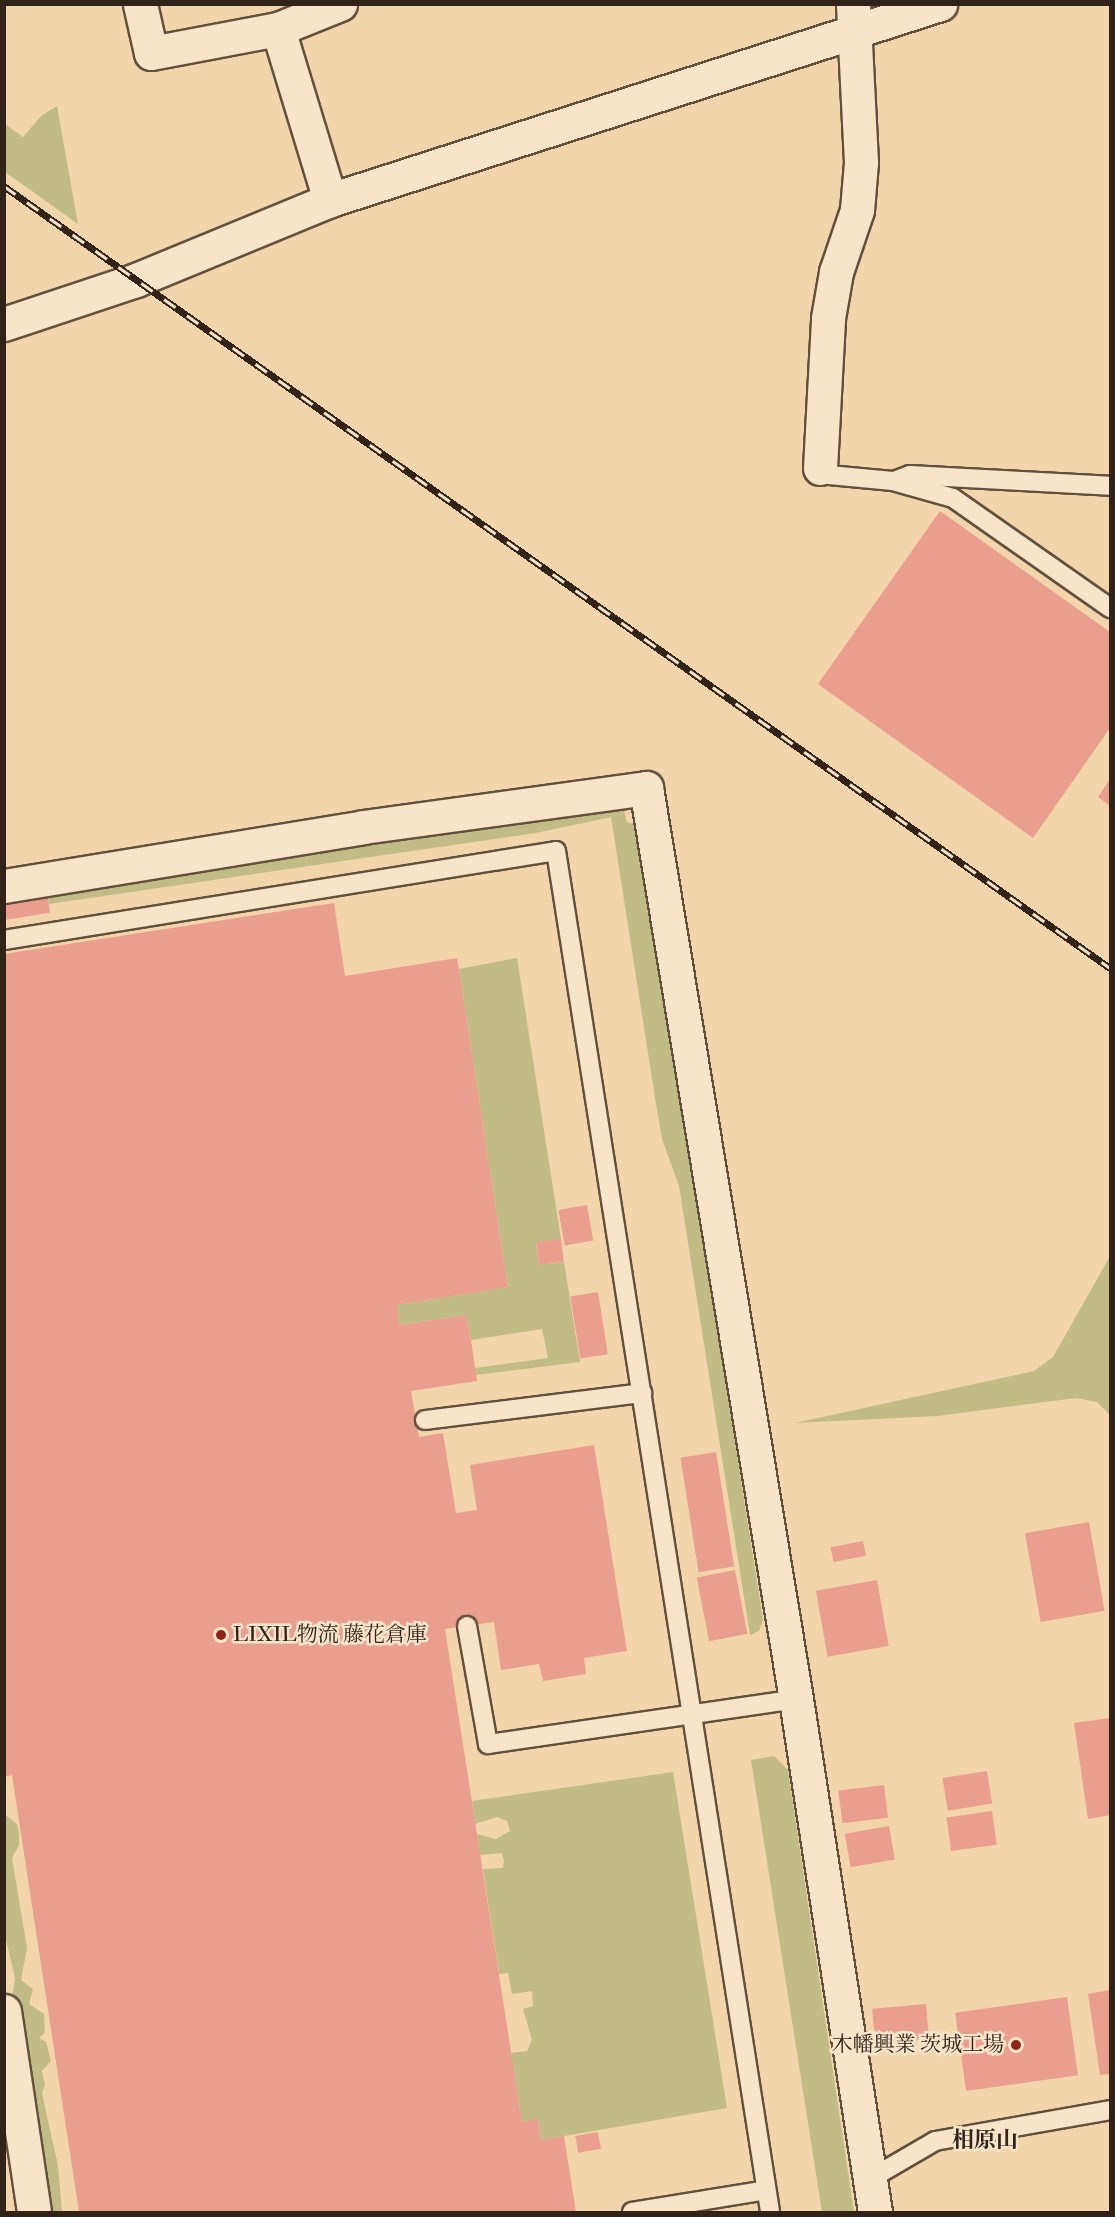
<!DOCTYPE html>
<html>
<head>
<meta charset="utf-8">
<style>
  body { margin:0 }
  #map { position:relative; width:1115px; height:2217px; overflow:hidden; background:#f3d5ac; font-family:"IM FELL Double Pica","Noto Serif JP",serif }
  div>[style] { position:absolute }
  .green>* { inset:0; background:#c1bc86 }
  .building>* { inset:0; background:#ea9e8d; transform-origin:0 0 }
  .roads { filter:drop-shadow(2px 0 #62503d) drop-shadow(-2px 0 #62503d) drop-shadow(0 2px #62503d) drop-shadow(0 -2px #62503d) }
  .lane>* { height:18px; margin:-9px; padding:0 9px; transform-origin:9px; border-radius:9px; background:#f7e4c9 }
  .street>* { height:33px; margin:-16.5px; padding:0 16.5px; transform-origin:16.5px; border-radius:16.5px; background:#f7e4c9 }
  .secondary>* { height:33px; margin:-16.5px; padding:0 16.5px; transform-origin:16.5px; border-radius:16.5px; background:#f7e4c9 }
  .rail>* { height:7px; margin-top:-3.5px; transform-origin:0; background:repeating-linear-gradient(90deg,#f7e4c9 0 14px,#322318 0 28px); box-sizing:border-box; border-block:2px solid #322318 }
  .dots>* { width:16px; height:16px; translate:-50% -50%; box-sizing:border-box; border:3px solid #f7e4c9; border-radius:50% }
  span { translate:-50% -50%; white-space:nowrap; text-align:center; line-height:1.15; -webkit-text-stroke:5px #f7e4c9; paint-order:stroke }
  .poi-label { font-size:21px; color:#322318 }
  .left { translate:0 -50%; text-align:left }
  .right { translate:-100% -50%; text-align:right }
  .neighbourhood-label { font-size:22px; color:#322318; font-weight:700 }
  .frame { position:absolute; inset:0; border:6px solid #322318; pointer-events:none }
</style>
</head>
<body>
<div id="map">
  <div class="green">
    <div style="clip-path:polygon(57px 106px,78px 224px,5px 172px,5px 124px,23px 137px,41px 116px)"></div>
    <div style="clip-path:polygon(623px 806px,627px 822px,638px 826px,763px 1620px,759px 1631px,750px 1635px,679px 1186px,662px 1139px,656px 1104px,611px 817px,536px 833px,49px 904px,47px 890px)"></div>
    <div style="clip-path:polygon(517px 958px,561px 1239px,536px 1243px,539px 1265px,564px 1262px,580px 1362px,476px 1375px,475px 1368px,548px 1358px,542px 1329px,471px 1340px,466px 1315px,400px 1325px,397px 1305px,508px 1287px,459px 969px)"></div>
    <div style="clip-path:polygon(1109px 1258px,1110px 1415px,1097px 1402px,1076px 1398px,938px 1416px,795px 1423px,1034px 1371px,1053px 1357px)"></div>
    <div style="clip-path:polygon(774px 1756px,788px 1770px,854px 2212px,822px 2212px,751px 1760px)"></div>
    <div style="clip-path:polygon(673px 1772px,727px 2108px,541px 2140px,538px 2120px,522px 2122px,511px 2053px,527px 2051px,532px 2040px,523px 2009px,533px 2006px,532px 1991px,512px 1994px,508px 1973px,499px 1974px,483px 1869px,503px 1868px,504px 1861px,502px 1853px,480px 1855px,477px 1834px,496px 1839px,510px 1831px,507px 1821px,497px 1817px,475px 1824px,472px 1801px)"></div>
    <div style="clip-path:polygon(4px 1814px,17px 1824px,19px 1833px,19px 1845px,12px 1858px,27px 1948px,21px 1980px,33px 1989px,29px 2004px,44px 2014px,45px 2032px,39px 2038px,46px 2042px,51px 2061px,42px 2071px,45px 2085px,42px 2093px,58px 2166px,62px 2212px,51px 2212px,34px 2091px,11px 2006px,15px 1978px,5px 1936px)"></div>
  </div>
  <div class="building">
    <div style="clip-path:polygon(940px 511px,1110px 632px,1110px 728px,1033px 838px,818px 684px)"></div>
    <div style="clip-path:polygon(1110px 779px,1110px 806px,1098px 797px)"></div>
    <div style="left:47px;top:893px;width:20px;height:44px;rotate:81deg"></div>
    <div style="clip-path:polygon(334px 903px,345px 976px,457px 958px,459px 969px,508px 1287px,397px 1305px,400px 1325px,466px 1315px,471px 1340px,477px 1381px,411px 1391px,419px 1437px,443px 1433px,456px 1513px,477px 1510px,470px 1465px,594px 1445px,627px 1651px,584px 1658px,586px 1674px,543px 1681px,539px 1664px,501px 1670px,494px 1622px,445px 1629px,522px 2122px,538px 2119px,541px 2140px,564px 2136px,576px 2212px,79px 2212px,12px 1775px,4px 1777px,4px 954px)"></div>
    <div style="left:587px;top:1205px;width:36px;height:29px;rotate:80deg"></div>
    <div style="left:561px;top:1239px;width:23px;height:25px;rotate:83deg"></div>
    <div style="left:598px;top:1292px;width:63px;height:28px;rotate:81deg"></div>
    <div style="left:716px;top:1452px;width:116px;height:36px;rotate:81deg"></div>
    <div style="left:1089px;top:1522px;width:90px;height:65px;rotate:80deg"></div>
    <div style="left:863px;top:1541px;width:15px;height:33px;rotate:79deg"></div>
    <div style="left:735px;top:1570px;width:65px;height:39px;rotate:79deg"></div>
    <div style="left:877px;top:1580px;width:67px;height:62px;rotate:80deg"></div>
    <div style="clip-path:polygon(1110px 1718px,1110px 1815px,1088px 1819px,1074px 1723px)"></div>
    <div style="left:987px;top:1771px;width:33px;height:45px;rotate:81deg"></div>
    <div style="left:884px;top:1785px;width:33px;height:46px;rotate:83deg"></div>
    <div style="left:992px;top:1811px;width:34px;height:46px;rotate:82deg"></div>
    <div style="left:889px;top:1826px;width:34px;height:45px;rotate:80deg"></div>
    <div style="clip-path:polygon(1110px 1990px,1110px 2074px,1100px 2075px,1088px 1994px)"></div>
    <div style="left:1067px;top:1997px;width:79px;height:113px;rotate:82deg"></div>
    <div style="left:926px;top:2004px;width:35px;height:54px;rotate:85deg"></div>
    <div style="left:598px;top:2132px;width:17px;height:23px;rotate:80deg"></div>
  </div>
  <div class="roads">
    <div class="lane">
      <div style="left:820px;top:468px;width:11px;rotate:38deg"></div>
      <div style="left:829px;top:475px;width:64px;rotate:5.4deg"></div>
      <div style="left:893px;top:481px;width:62px;rotate:15.8deg"></div>
      <div style="left:953px;top:498px;width:192px;rotate:35deg"></div>
      <div style="left:897px;top:480px;width:14px;rotate:-21deg"></div>
      <div style="left:910px;top:475px;width:200px;rotate:3.1deg"></div>
      <div style="left:4px;top:940px;width:559px;rotate:-9.16deg"></div>
      <div style="left:556px;top:851px;width:1378px;rotate:81.06deg"></div>
      <div style="left:425px;top:1420px;width:219px;rotate:-7.1deg"></div>
      <div style="left:467px;top:1626px;width:120px;rotate:79.9deg"></div>
      <div style="left:488px;top:1744px;width:311px;rotate:-8.3deg"></div>
      <div style="left:870px;top:2179px;width:75px;rotate:-30.3deg"></div>
      <div style="left:935px;top:2141px;width:178px;rotate:-10deg"></div>
      <div style="left:632px;top:2212px;width:136px;rotate:-9.3deg"></div>
    </div>
    <div class="street">
      <div style="left:140px;top:4px;width:50px;rotate:77.3deg"></div>
      <div style="left:151px;top:53px;width:129px;rotate:-10.7deg"></div>
      <div style="left:278px;top:29px;width:67px;rotate:-22deg"></div>
      <div style="left:278px;top:29px;width:179px;rotate:73.1deg"></div>
      <div style="left:4px;top:324px;width:139px;rotate:-18.4deg"></div>
      <div style="left:136px;top:280px;width:210px;rotate:-22.4deg"></div>
      <div style="left:330px;top:200px;width:641px;rotate:-17.81deg"></div>
      <div style="left:820px;top:468px;width:150px;rotate:-86.9deg"></div>
      <div style="left:828px;top:318px;width:47px;rotate:-80.1deg"></div>
      <div style="left:836px;top:272px;width:65px;rotate:-71.3deg"></div>
      <div style="left:857px;top:210px;width:48px;rotate:-85.2deg"></div>
      <div style="left:861px;top:162px;width:158px;rotate:-92.9deg"></div>
      <div style="left:4px;top:886px;width:364px;rotate:-9.3deg"></div>
      <div style="left:363px;top:827px;width:286px;rotate:-7.8deg"></div>
      <div style="left:4px;top:2011px;width:203px;rotate:81.5deg"></div>
    </div>
    <div class="secondary">
      <div style="left:646px;top:788px;width:923px;rotate:80.65deg"></div>
      <div style="left:796px;top:1699px;width:519px;rotate:81.25deg"></div>
    </div>
  </div>
  <div class="rail">
    <div style="left:4px;top:186px;width:1355px;rotate:35.26deg"></div>
  </div>
  <div class="dots">
    <div style="left:221px;top:1635px;background:#8f2418"></div>
    <div style="left:1016px;top:2045px;background:#8f2418"></div>
  </div>
  <div class="poi-label">
    <span class="left" style="left:233px;top:1635px">LIXIL物流 藤花倉庫</span>
    <span class="right" style="left:1004px;top:2045px">木幡興業 茨城工場</span>
  </div>
  <div class="neighbourhood-label">
    <span style="left:985px;top:2141px">相原山</span>
  </div>
  <div class="frame"></div>
</div>
</body>
</html>
